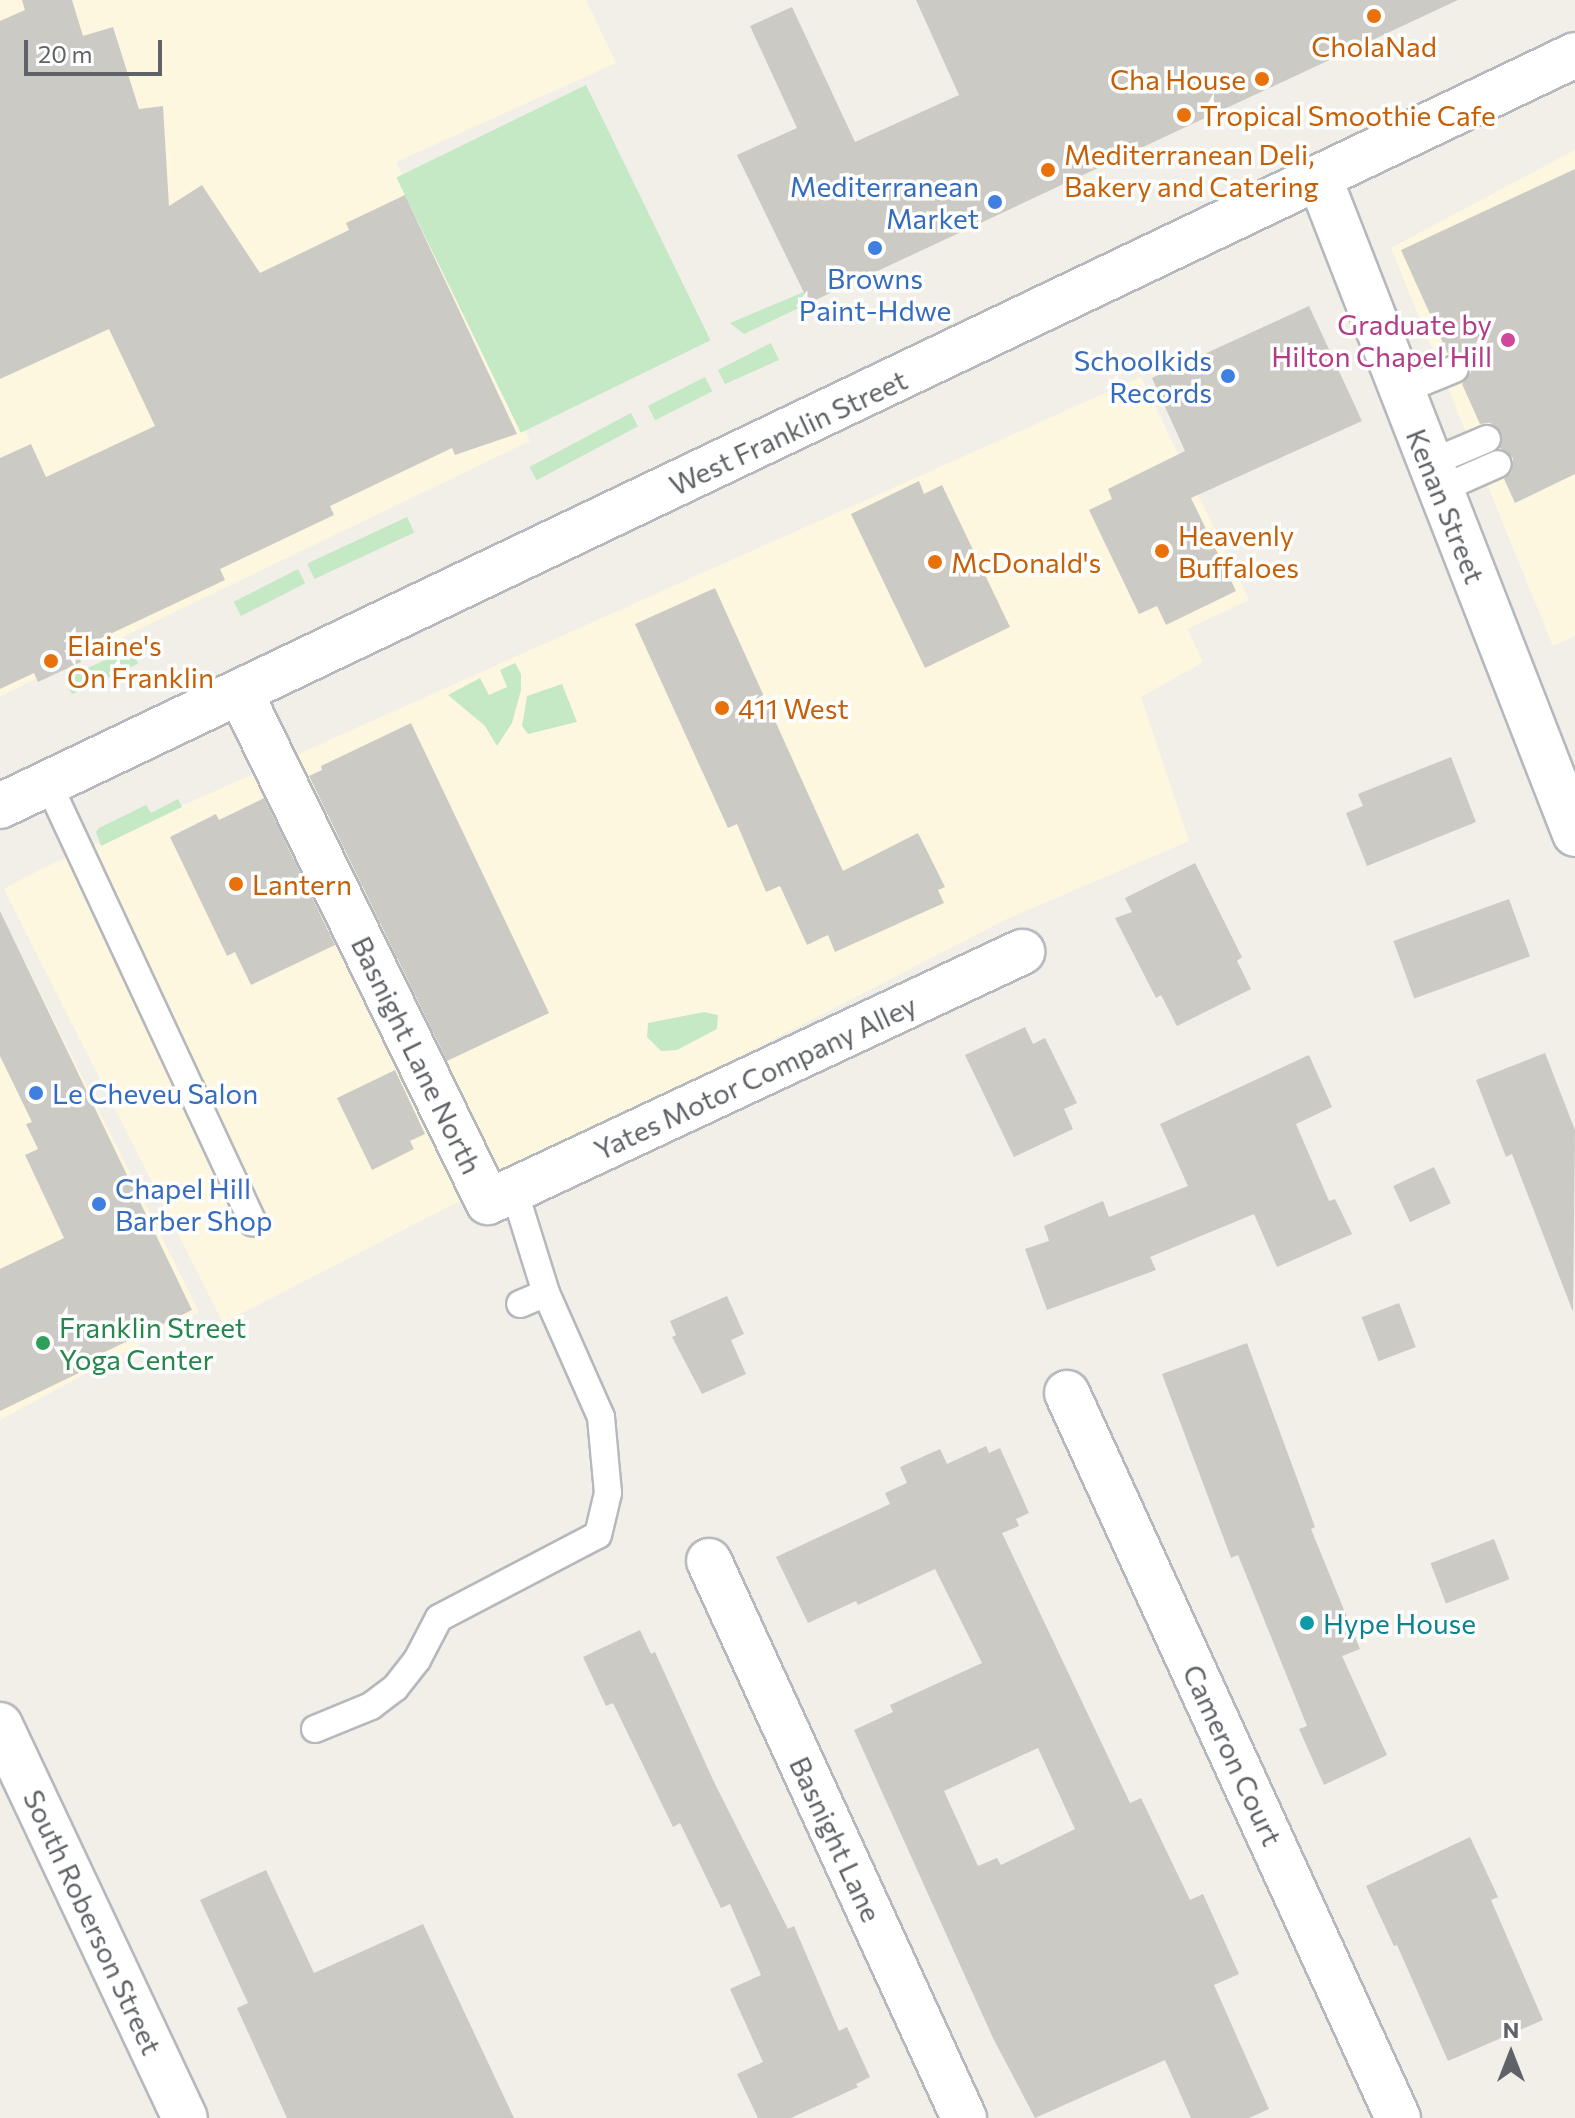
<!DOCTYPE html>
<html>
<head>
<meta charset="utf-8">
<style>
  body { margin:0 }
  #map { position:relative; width:1575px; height:2118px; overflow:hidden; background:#f1efe8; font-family:Commissioner,sans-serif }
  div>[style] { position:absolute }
  .commercial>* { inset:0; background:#fef7e0 }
  .green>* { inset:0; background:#c5e8c5; transform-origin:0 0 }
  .building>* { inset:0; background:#cccac5; transform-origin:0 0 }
  .roads { filter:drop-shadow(2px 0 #b5b8bc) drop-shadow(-2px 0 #b5b8bc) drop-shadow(0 2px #b5b8bc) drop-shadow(0 -2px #b5b8bc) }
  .lane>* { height:26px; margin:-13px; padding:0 13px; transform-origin:13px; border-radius:13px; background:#fff }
  .street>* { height:44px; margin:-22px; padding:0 22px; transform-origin:22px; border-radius:22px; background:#fff }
  .secondary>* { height:44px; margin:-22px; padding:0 22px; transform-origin:22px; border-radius:22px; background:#fff }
  .dots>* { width:22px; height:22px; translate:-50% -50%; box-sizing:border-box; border:4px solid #fff; border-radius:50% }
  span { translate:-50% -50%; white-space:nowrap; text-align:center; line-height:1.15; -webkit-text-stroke:7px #fff; paint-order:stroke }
  .food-label { font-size:28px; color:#c56008 }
  .right { translate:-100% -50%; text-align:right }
  .left { translate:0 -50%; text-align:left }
  .shop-label { font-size:28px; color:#366cbe }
  .hotel-label { font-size:28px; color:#b23c85 }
  .street-label { font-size:28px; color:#5f6368 }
  .leisure-label { font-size:28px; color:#27864d }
  .culture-label { font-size:28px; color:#0d838f }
  .north { position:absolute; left:1471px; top:2014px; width:80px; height:80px; -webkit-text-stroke:6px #fff; paint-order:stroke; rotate:0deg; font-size:22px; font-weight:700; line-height:32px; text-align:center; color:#5f6368 }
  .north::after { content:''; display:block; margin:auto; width:28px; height:36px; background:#5f6368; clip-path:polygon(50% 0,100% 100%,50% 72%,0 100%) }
  .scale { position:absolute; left:24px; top:40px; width:138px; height:36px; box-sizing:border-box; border:4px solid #5f6368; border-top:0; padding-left:10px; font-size:24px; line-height:28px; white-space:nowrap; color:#5f6368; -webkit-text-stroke:6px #fff; paint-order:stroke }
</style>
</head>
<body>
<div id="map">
  <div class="commercial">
    <div style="clip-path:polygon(0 0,586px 0,616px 63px,396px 162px,530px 441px,0 696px)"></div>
    <div style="clip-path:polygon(1575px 150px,1575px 636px,1553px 646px,1391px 248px)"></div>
    <div style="clip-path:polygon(1141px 377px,1249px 600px,1187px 629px,1203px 662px,1141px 697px,1189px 841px,1007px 919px,223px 1323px,4px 889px,41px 869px)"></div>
    <div style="clip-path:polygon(0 923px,10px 932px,199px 1312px,0 1420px)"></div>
  </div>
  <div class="green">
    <div style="left:586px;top:85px;width:284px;height:211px;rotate:64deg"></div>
    <div style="clip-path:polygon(804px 292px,809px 303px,744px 334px,730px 323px)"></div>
    <div style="clip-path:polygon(771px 343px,779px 360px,725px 384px,718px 370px)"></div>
    <div style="left:705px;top:377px;width:16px;height:64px;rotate:63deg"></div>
    <div style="left:631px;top:413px;width:15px;height:115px;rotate:62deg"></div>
    <div style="left:407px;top:517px;width:17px;height:110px;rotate:65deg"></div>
    <div style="left:298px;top:569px;width:16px;height:72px;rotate:63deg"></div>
    <div style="left:131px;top:648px;width:17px;height:73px;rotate:65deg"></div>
    <div style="clip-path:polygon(515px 663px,521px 674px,521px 690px,512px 723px,497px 746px,485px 726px,448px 695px,480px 678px,489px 695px,507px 687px,500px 670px)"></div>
    <div style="clip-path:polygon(562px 684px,577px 722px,528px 734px,522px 726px,527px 696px)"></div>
    <div style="clip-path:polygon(178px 799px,182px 807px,101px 846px,96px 832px,99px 828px,146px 805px,151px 813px)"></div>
    <div style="clip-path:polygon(704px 1012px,718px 1015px,717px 1029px,677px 1050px,661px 1051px,647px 1037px,648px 1023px)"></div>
  </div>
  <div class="building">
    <div style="clip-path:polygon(22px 0,72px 0,83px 36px,113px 27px,139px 109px,163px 106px,169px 206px,202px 185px,260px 273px,349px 230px,346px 223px,405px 195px,517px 434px,455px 455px,452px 448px,330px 506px,334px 515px,220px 569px,225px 580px,76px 650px,81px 662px,38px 682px,34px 673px,0 689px,0 458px,31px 444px,46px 477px,155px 426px,109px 329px,0 379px,0 21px,25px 10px)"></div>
    <div style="clip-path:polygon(916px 0,1458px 0,809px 303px,737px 155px,797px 128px,750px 26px,792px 7px,855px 142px,959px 95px)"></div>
    <div style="clip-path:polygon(1575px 169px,1575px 474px,1515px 503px,1504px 479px,1511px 473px,1513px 458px,1500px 448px,1501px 432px,1490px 423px,1480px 424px,1462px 384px,1471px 372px,1469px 362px,1458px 353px,1448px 354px,1401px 250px)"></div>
    <div style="clip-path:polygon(1309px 306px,1362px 421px,1191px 498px,1236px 591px,1166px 625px,1157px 606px,1139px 614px,1089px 510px,1112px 499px,1108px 489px,1185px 451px,1152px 378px)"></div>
    <div style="clip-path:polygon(919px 481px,924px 494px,942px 485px,1010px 627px,925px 668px,851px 514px)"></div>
    <div style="clip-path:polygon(715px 588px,843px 871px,918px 833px,945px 887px,938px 890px,944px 903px,835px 952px,828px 935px,807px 945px,780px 886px,766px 892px,737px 824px,728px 828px,635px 624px)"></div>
    <div style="clip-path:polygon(411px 723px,549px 1013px,447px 1061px,309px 776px,322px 770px,321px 766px)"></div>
    <div style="clip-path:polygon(1451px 757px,1476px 822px,1367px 866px,1346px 813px,1363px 806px,1358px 794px)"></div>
    <div style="clip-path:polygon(264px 798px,335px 945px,251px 985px,235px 952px,227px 956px,170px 837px,216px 814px,219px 820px)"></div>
    <div style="clip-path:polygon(1195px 863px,1242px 957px,1237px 961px,1251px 989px,1177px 1026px,1161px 995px,1156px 998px,1115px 918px,1132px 912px,1125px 898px)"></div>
    <div style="left:1509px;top:899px;width:61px;height:123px;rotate:70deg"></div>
    <div style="clip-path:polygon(0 911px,192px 1310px,82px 1363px,85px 1370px,0 1411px,0 1269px,64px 1238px,25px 1155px,38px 1149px,26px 1124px,32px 1122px,0 1056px)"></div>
    <div style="clip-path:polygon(1025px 1027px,1033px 1044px,1045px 1038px,1077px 1103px,1064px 1109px,1073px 1129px,1014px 1157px,965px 1055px)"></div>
    <div style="clip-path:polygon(1545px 1053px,1575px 1130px,1573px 1312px,1512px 1154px,1506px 1157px,1476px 1080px)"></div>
    <div style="clip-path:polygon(1309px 1055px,1332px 1107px,1296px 1124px,1329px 1201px,1335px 1199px,1352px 1234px,1277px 1267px,1254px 1214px,1150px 1257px,1156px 1270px,1047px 1310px,1025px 1249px,1049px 1241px,1044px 1226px,1103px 1201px,1109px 1217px,1188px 1186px,1160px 1124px)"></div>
    <div style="clip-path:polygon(395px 1070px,425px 1134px,410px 1141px,414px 1149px,372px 1170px,337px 1098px)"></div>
    <div style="left:1434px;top:1167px;width:40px;height:45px;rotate:65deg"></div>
    <div style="clip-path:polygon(727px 1296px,744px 1334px,731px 1340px,746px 1374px,702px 1394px,672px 1337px,676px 1335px,670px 1321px)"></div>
    <div style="left:1399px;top:1303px;width:47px;height:40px;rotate:69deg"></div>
    <div style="clip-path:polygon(1247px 1343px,1315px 1527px,1311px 1529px,1360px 1649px,1342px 1656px,1387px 1755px,1324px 1785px,1299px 1729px,1307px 1726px,1238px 1555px,1231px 1558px,1162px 1374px)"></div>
    <div style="clip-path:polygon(evenodd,986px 1446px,989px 1453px,1000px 1448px,1029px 1513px,1016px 1519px,1019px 1526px,1002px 1533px,1130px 1803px,1141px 1798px,1190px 1900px,1203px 1894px,1239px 1974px,1214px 1985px,1269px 2109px,1249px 2118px,1191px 2118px,1165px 2060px,1035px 2118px,993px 2038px,854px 1730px,893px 1712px,890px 1705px,982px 1663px,935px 1569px,858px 1605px,856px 1601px,808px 1623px,776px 1557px,890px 1504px,885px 1493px,907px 1483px,900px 1467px,940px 1449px,947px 1464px,986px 1446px,1038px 1748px,1075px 1829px,1001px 1865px,997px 1858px,978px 1866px,944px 1791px,1038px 1748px)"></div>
    <div style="left:1494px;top:1539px;width:43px;height:68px;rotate:69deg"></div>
    <div style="clip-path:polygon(640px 1630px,651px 1654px,655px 1652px,714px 1782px,788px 1929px,794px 1926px,839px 2031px,847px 2027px,870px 2077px,856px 2084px,858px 2087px,791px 2118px,758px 2118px,737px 2074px,763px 2062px,730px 1989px,761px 1975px,730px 1904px,721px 1908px,680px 1823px,673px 1827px,613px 1703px,606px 1706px,583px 1657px)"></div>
    <div style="clip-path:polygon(1470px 1837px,1498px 1897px,1491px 1900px,1543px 2020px,1448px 2061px,1397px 1945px,1394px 1946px,1366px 1886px)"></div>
    <div style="clip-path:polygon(266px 1870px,314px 1973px,423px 1924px,514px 2118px,287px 2118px,237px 2008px,248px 2003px,200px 1900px)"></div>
  </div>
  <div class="roads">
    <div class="lane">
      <div style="left:1401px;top:391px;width:58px;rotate:-22.2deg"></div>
      <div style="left:1428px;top:464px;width:64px;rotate:-23deg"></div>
      <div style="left:1439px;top:490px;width:64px;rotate:-23.8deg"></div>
      <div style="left:48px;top:783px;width:485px;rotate:65deg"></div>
      <div style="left:514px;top:1190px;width:108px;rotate:72.7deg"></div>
      <div style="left:546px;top:1293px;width:28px;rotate:157deg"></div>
      <div style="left:315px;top:1729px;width:61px;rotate:-22.3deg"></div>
      <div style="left:371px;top:1706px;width:30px;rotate:-37deg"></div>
      <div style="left:395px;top:1688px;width:36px;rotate:-52deg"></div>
      <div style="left:417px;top:1660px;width:47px;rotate:-62.4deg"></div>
      <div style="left:439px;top:1618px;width:179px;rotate:-27.6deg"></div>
      <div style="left:598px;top:1535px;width:43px;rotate:-76.6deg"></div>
      <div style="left:608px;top:1493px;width:76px;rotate:-95.3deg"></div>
      <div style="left:601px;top:1417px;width:136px;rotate:-113.9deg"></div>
    </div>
    <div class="street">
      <div style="left:1319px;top:177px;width:705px;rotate:68.71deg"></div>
      <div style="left:240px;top:692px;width:567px;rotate:64.07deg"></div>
      <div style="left:488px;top:1202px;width:590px;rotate:-25.09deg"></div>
      <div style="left:1067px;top:1393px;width:797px;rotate:65.46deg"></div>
      <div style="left:709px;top:1561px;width:613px;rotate:65.4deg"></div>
      <div style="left:0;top:1725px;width:434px;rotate:64.8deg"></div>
    </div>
    <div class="secondary">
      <div style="left:0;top:806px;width:1745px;rotate:-25.49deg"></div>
    </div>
  </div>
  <div class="dots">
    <div style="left:1374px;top:16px;background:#e8710a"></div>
    <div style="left:1262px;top:79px;background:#e8710a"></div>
    <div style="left:1184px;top:115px;background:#e8710a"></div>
    <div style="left:1048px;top:170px;background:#e8710a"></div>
    <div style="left:995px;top:202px;background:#3f7fe0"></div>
    <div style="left:875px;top:248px;background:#3f7fe0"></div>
    <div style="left:1508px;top:340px;background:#d1479c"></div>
    <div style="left:1228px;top:376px;background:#3f7fe0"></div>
    <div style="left:1162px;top:551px;background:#e8710a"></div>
    <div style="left:935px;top:562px;background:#e8710a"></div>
    <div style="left:51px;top:661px;background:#e8710a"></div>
    <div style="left:722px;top:708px;background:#e8710a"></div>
    <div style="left:236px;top:884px;background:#e8710a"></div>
    <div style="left:36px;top:1093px;background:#3f7fe0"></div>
    <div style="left:99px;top:1204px;background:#3f7fe0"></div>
    <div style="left:43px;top:1343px;background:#2e9e5b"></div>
    <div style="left:1307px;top:1623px;background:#0f9aa8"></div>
  </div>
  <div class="food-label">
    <span style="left:1374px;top:46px">CholaNad</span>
    <span class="right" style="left:1246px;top:79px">Cha House</span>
    <span class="left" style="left:1200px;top:115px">Tropical Smoothie Cafe</span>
    <span class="left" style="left:1064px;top:170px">Mediterranean Deli,<br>Bakery and Catering</span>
    <span class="left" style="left:1178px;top:551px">Heavenly<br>Buffaloes</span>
    <span class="left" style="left:951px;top:562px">McDonald's</span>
    <span class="left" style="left:67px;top:661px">Elaine's<br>On Franklin</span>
    <span class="left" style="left:738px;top:708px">411 West</span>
    <span class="left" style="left:252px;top:884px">Lantern</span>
  </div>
  <div class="shop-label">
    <span class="right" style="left:979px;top:202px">Mediterranean<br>Market</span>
    <span style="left:875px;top:294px">Browns<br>Paint-Hdwe</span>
    <span class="right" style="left:1212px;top:376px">Schoolkids<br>Records</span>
    <span class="left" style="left:52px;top:1093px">Le Cheveu Salon</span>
    <span class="left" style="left:115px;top:1204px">Chapel Hill<br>Barber Shop</span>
  </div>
  <div class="hotel-label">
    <span class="right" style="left:1492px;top:340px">Graduate by<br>Hilton Chapel Hill</span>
  </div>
  <div class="street-label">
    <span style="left:788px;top:432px;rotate:-25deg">West Franklin Street</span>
    <span style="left:1446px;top:506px;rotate:68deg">Kenan Street</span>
    <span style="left:417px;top:1055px;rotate:64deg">Basnight Lane North</span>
    <span style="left:755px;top:1077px;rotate:-25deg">Yates Motor Company Alley</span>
    <span style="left:1233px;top:1755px;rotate:65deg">Cameron Court</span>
    <span style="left:836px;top:1839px;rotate:65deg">Basnight Lane</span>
    <span style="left:93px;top:1922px;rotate:65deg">South Roberson Street</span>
  </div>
  <div class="leisure-label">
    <span class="left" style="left:59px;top:1343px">Franklin Street<br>Yoga Center</span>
  </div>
  <div class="culture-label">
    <span class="left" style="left:1323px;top:1623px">Hype House</span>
  </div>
  <div class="north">N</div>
  <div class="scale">20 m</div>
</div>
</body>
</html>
